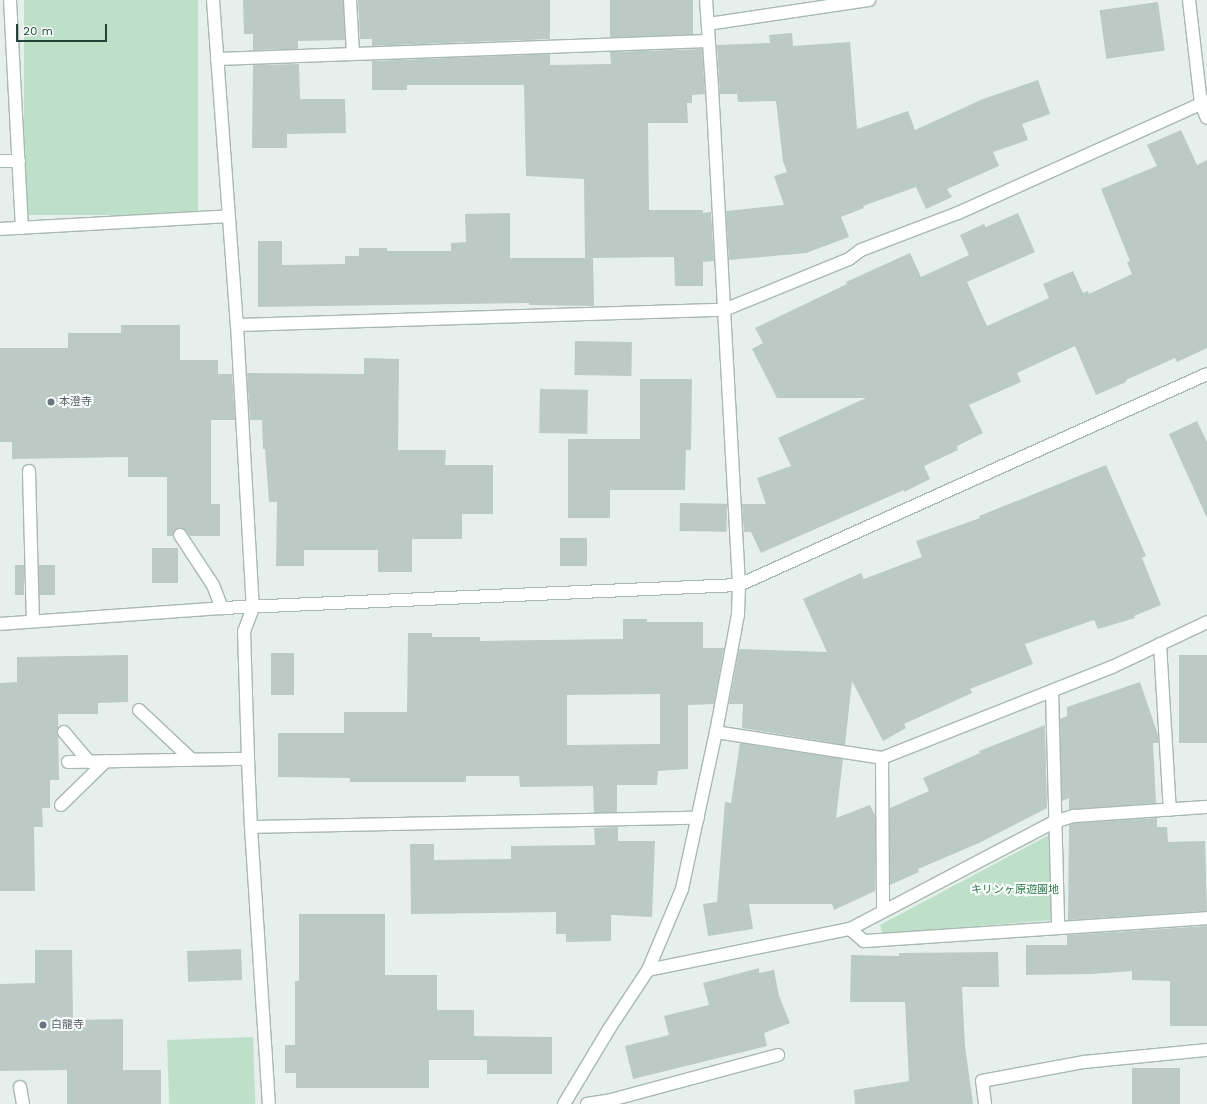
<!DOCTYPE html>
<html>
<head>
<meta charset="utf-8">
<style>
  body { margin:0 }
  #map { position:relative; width:1207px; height:1104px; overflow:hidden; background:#e6efeb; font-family:"Work Sans","Noto Sans JP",sans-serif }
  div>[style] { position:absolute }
  .green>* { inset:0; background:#bfe0c8; transform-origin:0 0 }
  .building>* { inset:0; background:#bbcac4; transform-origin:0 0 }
  .roads { filter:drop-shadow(1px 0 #a8b8b2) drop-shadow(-1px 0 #a8b8b2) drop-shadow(0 1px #a8b8b2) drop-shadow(0 -1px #a8b8b2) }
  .minor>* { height:12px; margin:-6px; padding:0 6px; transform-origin:6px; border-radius:6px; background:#fff }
  .dots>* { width:11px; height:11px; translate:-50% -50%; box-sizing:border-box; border:2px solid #f7fbf9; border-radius:50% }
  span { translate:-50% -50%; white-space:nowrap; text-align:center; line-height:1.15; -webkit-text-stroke:4px #f7fbf9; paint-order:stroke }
  .worship-label { font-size:11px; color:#5b616d }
  .left { translate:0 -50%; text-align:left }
  .park-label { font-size:11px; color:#2d7a4b }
  .scale { position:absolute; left:16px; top:24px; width:91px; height:18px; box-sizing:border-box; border:2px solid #24423a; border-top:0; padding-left:5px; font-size:12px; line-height:14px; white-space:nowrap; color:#24423a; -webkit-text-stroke:3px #f7fbf9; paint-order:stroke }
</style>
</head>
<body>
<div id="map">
  <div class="green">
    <div style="left:24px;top:0;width:174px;height:215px"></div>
    <div style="clip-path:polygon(1049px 835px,1051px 920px,883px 934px,880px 925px)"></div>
    <div style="left:253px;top:1037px;width:67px;height:86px;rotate:88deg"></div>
  </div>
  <div class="building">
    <div style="clip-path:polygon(243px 0,343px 0,345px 40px,298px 41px,298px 49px,253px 50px,253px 34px,244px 34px)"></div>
    <div style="clip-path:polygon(358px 0,550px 0,550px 39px,372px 46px,372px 39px,360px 39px)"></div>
    <div style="left:610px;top:0;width:83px;height:37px"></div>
    <div style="left:1158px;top:2px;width:49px;height:59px;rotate:82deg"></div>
    <div style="clip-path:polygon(792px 33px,793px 46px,850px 42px,857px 129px,908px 111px,915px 130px,983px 99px,1038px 80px,1050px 114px,1022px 124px,1028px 140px,993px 152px,999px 166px,947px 189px,952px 197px,926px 209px,916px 187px,863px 206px,864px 208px,841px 217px,849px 237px,806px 253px,729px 260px,726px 211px,784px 205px,774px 176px,787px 172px,783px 161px,776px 101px,738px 102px,737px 94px,720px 94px,717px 45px,770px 43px,769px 35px)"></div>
    <div style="clip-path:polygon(702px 49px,705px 94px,692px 95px,692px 103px,687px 103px,688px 123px,648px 123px,649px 210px,703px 210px,703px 213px,711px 212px,714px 261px,703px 262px,703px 286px,675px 286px,674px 257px,585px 258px,584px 179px,526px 176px,524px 85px,407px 85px,407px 90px,372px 90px,372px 61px,550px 54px,550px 65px,611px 64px,610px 52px)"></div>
    <div style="clip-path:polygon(299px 64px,300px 99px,345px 99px,346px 133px,287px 134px,287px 148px,252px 148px,253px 65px)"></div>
    <div style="clip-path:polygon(1181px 130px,1197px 165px,1207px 160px,1207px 348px,1177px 362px,1175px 358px,1126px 380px,1126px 382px,1096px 395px,1075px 346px,1017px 373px,1021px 382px,969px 405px,983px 433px,957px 446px,958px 450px,924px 466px,930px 479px,904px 492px,904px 490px,761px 553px,751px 532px,744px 532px,742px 504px,766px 504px,757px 478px,791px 466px,778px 438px,866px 398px,777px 398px,752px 349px,763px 343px,755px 328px,847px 284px,846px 282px,910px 253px,921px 277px,969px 255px,960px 235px,984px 224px,986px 227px,1018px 213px,1035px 252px,967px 282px,987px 326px,1049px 298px,1043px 284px,1073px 271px,1083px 293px,1088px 291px,1089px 294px,1132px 274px,1127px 262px,1130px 261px,1101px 189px,1157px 166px,1147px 145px)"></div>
    <div style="clip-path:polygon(510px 213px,510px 258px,593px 258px,594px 306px,529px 305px,529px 303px,258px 307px,258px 241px,282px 241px,282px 265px,345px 264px,345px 256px,359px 256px,359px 248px,387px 248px,387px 251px,451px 251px,451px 243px,466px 242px,465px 214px)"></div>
    <div style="clip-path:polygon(121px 325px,180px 325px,180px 360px,218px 360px,218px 374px,232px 374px,235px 420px,211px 420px,211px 504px,220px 504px,220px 536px,190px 536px,186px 531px,180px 528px,174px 531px,173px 536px,167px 536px,167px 477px,128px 477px,128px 457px,12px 459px,12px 442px,0 442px,0 348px,68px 348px,68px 333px,121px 333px)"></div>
    <div style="left:575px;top:341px;width:57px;height:34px;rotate:1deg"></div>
    <div style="clip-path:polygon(364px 358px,399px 359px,398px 450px,446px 450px,445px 465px,493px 465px,493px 514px,462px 514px,462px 539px,412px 539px,412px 572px,378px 572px,378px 550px,304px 550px,304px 566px,276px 566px,277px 502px,269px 502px,265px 449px,263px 449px,262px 420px,250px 420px,247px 373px,364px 374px)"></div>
    <div style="clip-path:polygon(640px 379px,692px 379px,691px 450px,686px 450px,685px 490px,610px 490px,610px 518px,568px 518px,568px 439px,640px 439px)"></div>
    <div style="left:540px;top:389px;width:48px;height:44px;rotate:1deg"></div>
    <div style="clip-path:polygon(1197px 421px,1207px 442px,1207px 518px,1169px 434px)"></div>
    <div style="clip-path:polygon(1106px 465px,1146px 556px,1142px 558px,1161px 605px,1134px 616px,1135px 618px,1098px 629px,1094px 620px,1025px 644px,1033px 664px,970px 689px,972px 693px,904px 724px,906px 728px,883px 741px,852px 681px,845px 745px,742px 728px,743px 704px,729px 704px,739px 649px,827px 652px,803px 599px,861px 573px,864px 579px,922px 557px,916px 541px,980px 518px,979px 516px)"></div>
    <div style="left:680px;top:503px;width:47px;height:28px;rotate:1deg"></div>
    <div style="left:560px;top:538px;width:27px;height:28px"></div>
    <div style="left:152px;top:548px;width:26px;height:35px"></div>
    <div style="left:15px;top:565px;width:9px;height:30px"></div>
    <div style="left:39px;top:565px;width:16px;height:30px"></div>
    <div style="clip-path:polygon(evenodd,623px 619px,647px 619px,647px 622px,703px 622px,703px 648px,724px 648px,714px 704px,688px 705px,688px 769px,658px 771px,657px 785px,617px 785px,617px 812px,594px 813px,593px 786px,520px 787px,519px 776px,466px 776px,466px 782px,350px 782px,350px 778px,278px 777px,278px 733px,344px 733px,344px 712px,407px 712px,408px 633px,432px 633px,432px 637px,480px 637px,480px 641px,623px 639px,623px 619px,660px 694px,660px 744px,567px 745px,567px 695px,660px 694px)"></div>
    <div style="left:271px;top:653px;width:23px;height:42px"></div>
    <div style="clip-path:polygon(128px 655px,128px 702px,98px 703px,98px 714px,58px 714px,59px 780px,50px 780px,50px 808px,42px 808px,43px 827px,34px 827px,35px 891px,0 891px,0 683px,17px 682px,17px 657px)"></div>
    <div style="left:1179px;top:655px;width:28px;height:88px"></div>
    <div style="clip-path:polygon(1140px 682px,1158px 735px,1158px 743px,1153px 743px,1156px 803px,1069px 810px,1069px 798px,1062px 801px,1060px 719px,1067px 716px,1067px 707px)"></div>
    <div style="clip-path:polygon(1045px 725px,1047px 808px,979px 843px,918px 869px,919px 872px,890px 885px,890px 808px,929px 791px,923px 778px,980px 753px,979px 751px)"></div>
    <div style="clip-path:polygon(740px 743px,843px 759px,836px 818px,870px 805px,875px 815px,875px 891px,834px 910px,832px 904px,749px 904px,753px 929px,708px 936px,703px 904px,717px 902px,725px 802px,731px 803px)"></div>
    <div style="clip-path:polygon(1157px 818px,1157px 827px,1167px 827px,1168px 842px,1205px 841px,1207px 911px,1068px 920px,1069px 825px,1075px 823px)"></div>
    <div style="clip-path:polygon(618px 827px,618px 841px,655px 841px,652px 917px,611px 915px,611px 941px,566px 942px,566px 934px,556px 934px,556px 912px,411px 914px,410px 844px,434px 844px,434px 860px,511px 859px,511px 846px,595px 845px,594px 828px)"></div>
    <div style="clip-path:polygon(299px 914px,385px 914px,385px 975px,437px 975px,437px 1010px,474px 1010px,474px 1036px,552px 1037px,552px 1074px,487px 1074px,487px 1060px,429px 1060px,429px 1088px,296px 1088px,296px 1073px,285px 1073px,285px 1045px,295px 1045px,295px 981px,299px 981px)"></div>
    <div style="clip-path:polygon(1207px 926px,1207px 1026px,1170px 1026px,1170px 981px,1132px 980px,1132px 971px,1091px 974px,1026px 975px,1026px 945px,1067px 945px,1067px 935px)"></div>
    <div style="left:241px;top:949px;width:31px;height:54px;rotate:88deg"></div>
    <div style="clip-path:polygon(35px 950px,72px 950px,73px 1020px,123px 1019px,123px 1070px,161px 1070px,161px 1104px,67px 1104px,67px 1070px,0 1071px,0 984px,35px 983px)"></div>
    <div style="clip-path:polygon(998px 952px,999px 987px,962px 987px,965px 1046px,973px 1104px,855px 1104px,854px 1090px,909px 1081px,905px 1002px,850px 1002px,851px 955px,899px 956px,899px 953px)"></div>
    <div style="clip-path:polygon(759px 968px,759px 973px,774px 970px,779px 996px,790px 1023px,764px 1033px,767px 1046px,633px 1079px,625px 1046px,669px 1035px,664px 1016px,709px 1005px,703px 983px)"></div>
    <div style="left:1180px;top:1068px;width:36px;height:48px;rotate:90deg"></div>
  </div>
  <div class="roads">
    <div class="minor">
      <div style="left:10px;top:0;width:228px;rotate:87deg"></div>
      <div style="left:213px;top:0;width:326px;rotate:85.8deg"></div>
      <div style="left:237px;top:325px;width:283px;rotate:86.8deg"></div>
      <div style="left:253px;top:608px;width:25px;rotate:111deg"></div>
      <div style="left:244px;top:631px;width:128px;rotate:88.2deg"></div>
      <div style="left:248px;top:759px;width:68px;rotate:87.5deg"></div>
      <div style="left:251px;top:827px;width:278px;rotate:86.3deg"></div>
      <div style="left:350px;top:0;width:54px;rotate:86.8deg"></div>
      <div style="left:1189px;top:0;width:105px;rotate:83.4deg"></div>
      <div style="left:1201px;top:104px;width:15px;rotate:67deg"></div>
      <div style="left:708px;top:24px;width:163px;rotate:-8.5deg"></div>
      <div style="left:217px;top:59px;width:492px;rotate:-2.1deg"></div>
      <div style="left:0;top:161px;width:19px"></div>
      <div style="left:0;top:229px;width:229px;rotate:-3.2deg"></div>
      <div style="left:237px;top:325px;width:487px;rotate:-1.8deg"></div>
      <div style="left:724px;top:310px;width:135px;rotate:-22.2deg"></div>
      <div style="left:849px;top:259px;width:15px;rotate:-37deg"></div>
      <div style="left:861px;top:250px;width:104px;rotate:-20.9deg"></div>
      <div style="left:958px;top:213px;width:273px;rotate:-24.2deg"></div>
      <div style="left:29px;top:471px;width:150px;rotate:88.5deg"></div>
      <div style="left:180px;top:535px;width:60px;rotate:56.6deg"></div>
      <div style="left:213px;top:585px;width:25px;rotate:69deg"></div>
      <div style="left:0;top:624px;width:223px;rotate:-4.1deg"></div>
      <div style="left:222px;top:608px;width:518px;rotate:-2.55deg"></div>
      <div style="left:739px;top:585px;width:513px;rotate:-24.27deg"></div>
      <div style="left:1160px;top:644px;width:166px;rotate:86.6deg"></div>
      <div style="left:1052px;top:691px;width:236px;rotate:88.5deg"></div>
      <div style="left:139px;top:710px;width:71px;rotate:43.3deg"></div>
      <div style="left:64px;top:732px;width:39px;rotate:50deg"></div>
      <div style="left:716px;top:732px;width:168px;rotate:8.9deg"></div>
      <div style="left:882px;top:758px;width:247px;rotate:-21.6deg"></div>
      <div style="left:1112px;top:667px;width:105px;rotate:-25.3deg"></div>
      <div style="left:882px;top:758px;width:153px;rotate:89.6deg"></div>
      <div style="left:68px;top:762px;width:180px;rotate:-1deg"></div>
      <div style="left:61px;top:805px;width:63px;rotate:-44.4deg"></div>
      <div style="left:251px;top:827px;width:447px;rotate:-1.2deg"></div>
      <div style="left:850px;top:929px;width:18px;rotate:41deg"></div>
      <div style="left:864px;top:941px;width:344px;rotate:-3.8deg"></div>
      <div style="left:648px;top:970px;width:206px;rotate:-11.5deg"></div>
      <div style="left:850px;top:929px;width:230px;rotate:-27.7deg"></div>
      <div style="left:1054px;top:822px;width:21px;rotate:-17deg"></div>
      <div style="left:1074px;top:816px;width:133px;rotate:-3.9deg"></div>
      <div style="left:20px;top:1087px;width:17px;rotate:80deg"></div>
      <div style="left:564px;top:1104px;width:87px;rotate:-59deg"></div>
      <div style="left:609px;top:1029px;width:71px;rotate:-56.5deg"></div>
      <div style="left:648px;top:970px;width:88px;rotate:-67.2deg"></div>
      <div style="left:682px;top:889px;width:161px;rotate:-77.8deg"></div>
      <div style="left:716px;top:732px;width:120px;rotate:-79.4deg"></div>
      <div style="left:738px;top:614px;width:29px;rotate:-88deg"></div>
      <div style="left:739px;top:585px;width:499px;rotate:-93.1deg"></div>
      <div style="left:712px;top:87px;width:87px;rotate:-93.9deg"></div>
      <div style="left:587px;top:1104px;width:24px;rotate:-9deg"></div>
      <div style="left:611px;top:1100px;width:173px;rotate:-15.1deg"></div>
      <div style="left:985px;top:1104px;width:23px;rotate:-97deg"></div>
      <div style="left:982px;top:1081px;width:104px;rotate:-10.6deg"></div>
      <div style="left:1084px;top:1062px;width:124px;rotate:-5.6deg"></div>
    </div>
  </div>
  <div class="dots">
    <div style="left:51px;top:402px;background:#6b7280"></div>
    <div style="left:43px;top:1025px;background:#6b7280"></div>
  </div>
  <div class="worship-label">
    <span class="left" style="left:59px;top:402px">本澄寺</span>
    <span class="left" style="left:51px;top:1025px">白龍寺</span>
  </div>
  <div class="park-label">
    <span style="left:1015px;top:890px">キリンヶ原遊園地</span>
  </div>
  <div class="scale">20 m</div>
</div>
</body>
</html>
